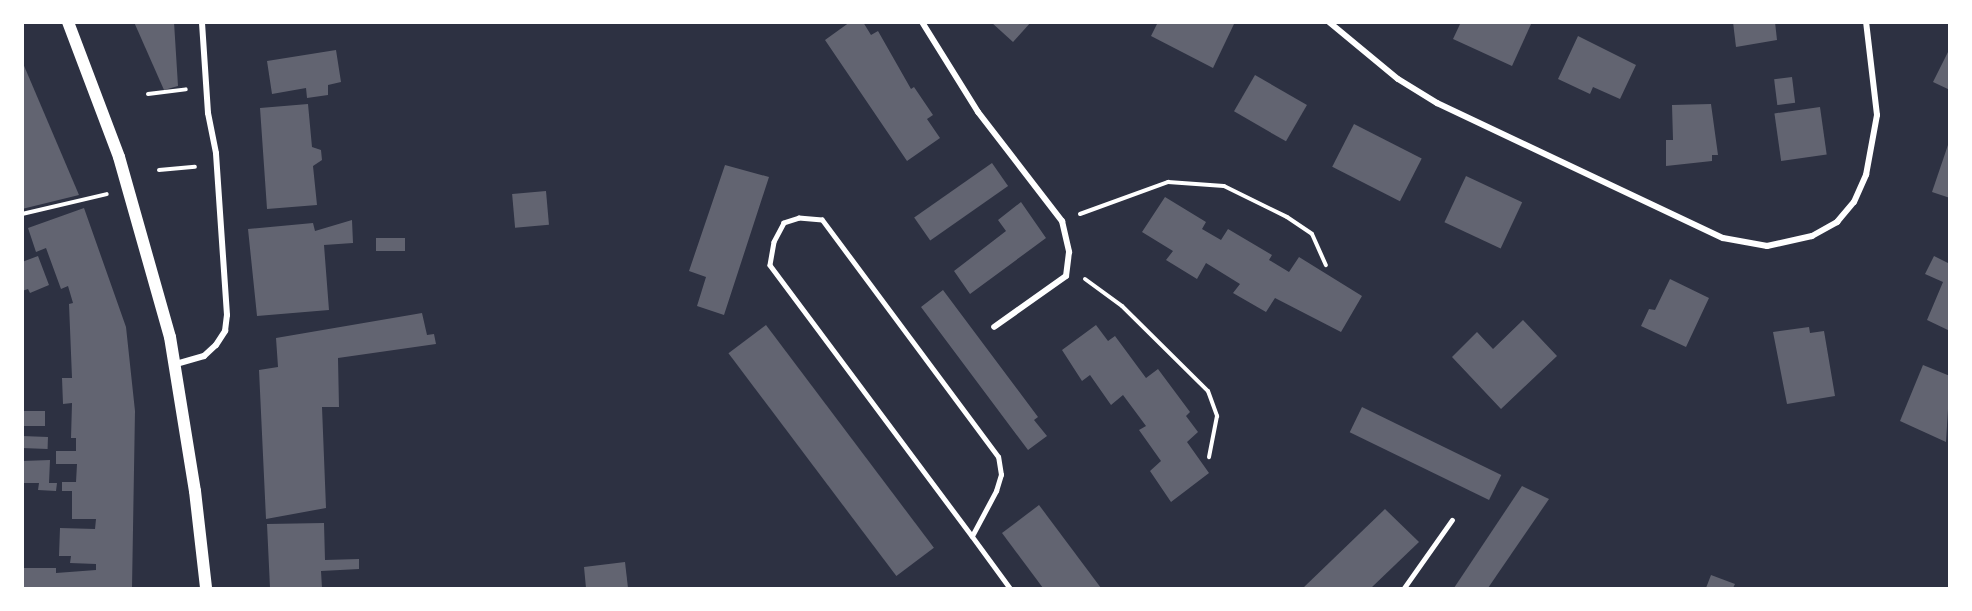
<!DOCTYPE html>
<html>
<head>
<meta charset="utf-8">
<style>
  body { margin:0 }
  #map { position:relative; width:1972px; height:611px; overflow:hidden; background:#2d3142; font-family:"Roboto Serif",serif }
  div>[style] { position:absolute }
  .building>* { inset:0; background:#626471; transform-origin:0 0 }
  .path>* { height:4px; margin:-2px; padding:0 2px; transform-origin:2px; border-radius:2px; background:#fff }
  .service>* { height:4.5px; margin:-2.25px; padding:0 2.25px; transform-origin:2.25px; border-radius:2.25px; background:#fff }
  .minor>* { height:6px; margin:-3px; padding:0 3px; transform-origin:3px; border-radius:3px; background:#fff }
  .secondary>* { height:12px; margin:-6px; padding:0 6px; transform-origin:6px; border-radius:6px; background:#fff }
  span { translate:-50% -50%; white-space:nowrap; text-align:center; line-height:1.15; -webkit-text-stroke:4.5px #fff; paint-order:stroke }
  .frame { position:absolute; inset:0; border:24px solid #fff; pointer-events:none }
</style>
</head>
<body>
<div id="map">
  <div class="building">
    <div style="clip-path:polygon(134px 22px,174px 22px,178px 86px,164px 90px)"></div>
    <div style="clip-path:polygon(850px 22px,863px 22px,871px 35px,878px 31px,911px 89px,914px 87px,933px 115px,927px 119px,940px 138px,907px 161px,825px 40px)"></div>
    <div style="clip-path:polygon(991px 22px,1031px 22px,1013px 42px)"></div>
    <div style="clip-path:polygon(1158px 22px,1231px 22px,1234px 24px,1213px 68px,1151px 36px)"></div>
    <div style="clip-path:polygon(1461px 22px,1532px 22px,1512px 66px,1453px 39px)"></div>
    <div style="clip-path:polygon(1733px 22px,1775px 22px,1777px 40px,1736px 47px)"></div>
    <div style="clip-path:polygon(1578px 36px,1636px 65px,1620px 99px,1593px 87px,1590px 94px,1558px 79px)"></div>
    <div style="clip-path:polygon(1950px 48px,1950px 90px,1933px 82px)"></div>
    <div style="clip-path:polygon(336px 50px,341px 82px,328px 85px,328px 95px,307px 98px,306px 88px,272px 94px,267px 61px)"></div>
    <div style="clip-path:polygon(22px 61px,79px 195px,22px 209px)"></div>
    <div style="left:1255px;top:75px;width:60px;height:42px;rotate:30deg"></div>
    <div style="left:1792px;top:77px;width:26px;height:18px;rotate:83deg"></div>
    <div style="clip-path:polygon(308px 104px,312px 147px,321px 150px,322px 160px,313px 166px,317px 205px,267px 209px,260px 108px)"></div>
    <div style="clip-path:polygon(1711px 104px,1718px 155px,1712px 155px,1712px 161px,1666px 166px,1666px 140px,1673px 140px,1672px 105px)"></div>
    <div style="left:1820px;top:107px;width:48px;height:46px;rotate:82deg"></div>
    <div style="left:1354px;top:124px;width:76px;height:48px;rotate:27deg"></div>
    <div style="clip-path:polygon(1949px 142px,1950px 142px,1950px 198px,1932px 192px)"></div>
    <div style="left:992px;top:163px;width:28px;height:95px;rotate:55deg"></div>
    <div style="clip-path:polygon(725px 165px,769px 177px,724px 315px,697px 306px,706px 277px,689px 271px)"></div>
    <div style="left:1466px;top:176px;width:62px;height:51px;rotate:25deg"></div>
    <div style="left:546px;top:191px;width:34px;height:34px;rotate:85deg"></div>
    <div style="clip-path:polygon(1165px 197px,1206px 222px,1202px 229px,1221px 240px,1228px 229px,1272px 255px,1269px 260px,1289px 272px,1299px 257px,1362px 296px,1341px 332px,1275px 298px,1266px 312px,1233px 293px,1240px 284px,1206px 263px,1197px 279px,1166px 260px,1173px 251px,1142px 232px)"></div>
    <div style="clip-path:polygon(1021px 202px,1046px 238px,970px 294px,954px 271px,1006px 231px,998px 220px)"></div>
    <div style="clip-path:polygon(84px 208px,126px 327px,135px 411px,132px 588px,22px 588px,22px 568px,56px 568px,56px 573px,96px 570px,96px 564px,70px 563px,71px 556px,59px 556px,60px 528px,95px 529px,96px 519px,72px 519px,72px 491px,62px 491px,62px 482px,76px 482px,77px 464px,56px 464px,56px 451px,76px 451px,76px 438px,71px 438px,72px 403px,63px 404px,62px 378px,72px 378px,69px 304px,73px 303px,68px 286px,61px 289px,46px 248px,36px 252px,28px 228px)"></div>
    <div style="clip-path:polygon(352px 220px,353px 243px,324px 245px,329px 310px,257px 316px,248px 229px,313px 223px,315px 231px)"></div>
    <div style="left:405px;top:238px;width:13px;height:29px;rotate:90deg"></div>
    <div style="clip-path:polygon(38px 256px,49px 285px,30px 293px,28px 289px,22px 291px,22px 262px)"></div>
    <div style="clip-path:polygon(1934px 256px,1950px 264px,1950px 331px,1927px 320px,1943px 282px,1925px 274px)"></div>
    <div style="clip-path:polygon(1670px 279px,1709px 298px,1686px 347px,1641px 326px,1649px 309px,1655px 310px)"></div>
    <div style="clip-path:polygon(943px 290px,1038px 417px,1034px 420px,1047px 436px,1028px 450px,921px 307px)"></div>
    <div style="clip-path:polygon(422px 313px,427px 335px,434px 334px,436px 344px,338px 358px,339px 407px,322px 407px,326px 508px,266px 519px,259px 370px,278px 367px,276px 338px)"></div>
    <div style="clip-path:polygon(1523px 320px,1557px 356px,1501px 409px,1452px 357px,1477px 332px,1493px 349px)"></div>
    <div style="left:766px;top:325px;width:279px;height:47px;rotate:53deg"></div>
    <div style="clip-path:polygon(1096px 325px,1108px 341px,1115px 336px,1146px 378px,1158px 369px,1190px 412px,1186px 416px,1198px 432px,1187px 442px,1209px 473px,1171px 502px,1150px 471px,1161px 461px,1139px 430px,1146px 426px,1123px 395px,1111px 405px,1090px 375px,1082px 381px,1062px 350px)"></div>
    <div style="clip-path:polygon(1809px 327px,1810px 333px,1824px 331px,1835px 396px,1787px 404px,1773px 332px)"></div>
    <div style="clip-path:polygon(1923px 365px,1950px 376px,1946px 442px,1900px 421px)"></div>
    <div style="left:1362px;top:407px;width:155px;height:28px;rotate:26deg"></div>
    <div style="left:45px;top:411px;width:15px;height:23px;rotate:90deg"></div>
    <div style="left:22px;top:436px;width:26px;height:12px;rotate:2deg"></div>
    <div style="clip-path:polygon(50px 460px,49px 483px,57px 483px,56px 491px,38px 490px,39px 483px,22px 483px,22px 461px)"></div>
    <div style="clip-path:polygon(1522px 486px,1549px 499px,1488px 588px,1454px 588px)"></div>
    <div style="clip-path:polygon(1039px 505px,1101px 588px,1043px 588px,1002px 533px)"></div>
    <div style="clip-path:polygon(1385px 509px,1419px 542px,1371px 588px,1303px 588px)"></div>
    <div style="clip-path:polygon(324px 523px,325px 560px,359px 559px,359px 569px,321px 571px,322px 588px,270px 588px,267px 524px)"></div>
    <div style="clip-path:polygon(625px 562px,628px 588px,586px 588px,584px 567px)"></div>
    <div style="clip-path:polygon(1711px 575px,1735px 584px,1733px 588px,1706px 588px)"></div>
  </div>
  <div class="path">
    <div style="left:148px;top:94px;width:38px;rotate:-7deg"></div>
    <div style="left:159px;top:170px;width:36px;rotate:-5deg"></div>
    <div style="left:22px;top:214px;width:87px;rotate:-13.2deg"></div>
    <div style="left:1080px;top:214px;width:94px;rotate:-20deg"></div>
    <div style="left:1168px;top:182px;width:56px;rotate:4.1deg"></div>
    <div style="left:1224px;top:186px;width:70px;rotate:26.2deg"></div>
    <div style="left:1287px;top:217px;width:30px;rotate:34deg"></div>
    <div style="left:1312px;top:234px;width:34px;rotate:66deg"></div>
    <div style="left:1085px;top:279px;width:46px;rotate:36.1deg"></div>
    <div style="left:1122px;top:306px;width:121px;rotate:44.7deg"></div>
    <div style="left:1208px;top:391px;width:27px;rotate:70deg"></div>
    <div style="left:1217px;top:416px;width:42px;rotate:101deg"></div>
  </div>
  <div class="service">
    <div style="left:972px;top:536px;width:51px;rotate:-61.9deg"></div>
    <div style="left:996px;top:491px;width:17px;rotate:-73deg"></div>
    <div style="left:1001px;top:475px;width:18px;rotate:-99deg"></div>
    <div style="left:998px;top:457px;width:295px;rotate:-126.6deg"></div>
    <div style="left:822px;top:220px;width:23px;rotate:-175deg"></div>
    <div style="left:799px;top:218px;width:16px;rotate:162deg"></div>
    <div style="left:784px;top:223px;width:21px;rotate:118deg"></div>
    <div style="left:774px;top:242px;width:23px;rotate:100deg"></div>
    <div style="left:770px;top:265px;width:338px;rotate:53.3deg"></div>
    <div style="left:972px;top:536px;width:64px;rotate:53.8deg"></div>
    <div style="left:1404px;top:588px;width:83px;rotate:-54.8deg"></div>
  </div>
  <div class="minor">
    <div style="left:922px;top:22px;width:106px;rotate:58.1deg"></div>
    <div style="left:978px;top:112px;width:138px;rotate:52.4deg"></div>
    <div style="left:1062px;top:221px;width:32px;rotate:77deg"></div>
    <div style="left:1069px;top:252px;width:24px;rotate:97deg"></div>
    <div style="left:1066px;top:276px;width:88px;rotate:144.7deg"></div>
    <div style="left:1329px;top:22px;width:89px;rotate:39.6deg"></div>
    <div style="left:1398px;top:79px;width:46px;rotate:31.6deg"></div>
    <div style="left:1437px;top:103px;width:316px;rotate:25.3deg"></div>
    <div style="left:1723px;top:238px;width:45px;rotate:10.3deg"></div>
    <div style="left:1767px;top:246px;width:46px;rotate:-12.5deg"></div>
    <div style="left:1812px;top:236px;width:29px;rotate:-29deg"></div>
    <div style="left:1837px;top:222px;width:26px;rotate:-50deg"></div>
    <div style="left:1854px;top:202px;width:30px;rotate:-66deg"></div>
    <div style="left:1866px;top:175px;width:61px;rotate:-79.6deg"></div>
    <div style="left:1877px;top:115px;width:94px;rotate:-96.7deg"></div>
    <div style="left:176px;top:364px;width:29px;rotate:-16deg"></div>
    <div style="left:204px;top:356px;width:16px;rotate:-43deg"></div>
    <div style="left:216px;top:345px;width:17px;rotate:-57deg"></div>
    <div style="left:225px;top:331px;width:16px;rotate:-83deg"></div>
    <div style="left:227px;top:315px;width:162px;rotate:-93.9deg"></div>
    <div style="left:216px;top:153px;width:41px;rotate:-101.3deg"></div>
    <div style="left:208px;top:113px;width:91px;rotate:-93.8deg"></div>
  </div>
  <div class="secondary">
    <div style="left:68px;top:22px;width:144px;rotate:69.3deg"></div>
    <div style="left:119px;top:157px;width:187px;rotate:74.2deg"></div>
    <div style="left:170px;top:337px;width:156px;rotate:80.8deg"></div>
    <div style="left:195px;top:491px;width:98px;rotate:83.5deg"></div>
  </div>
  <div class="frame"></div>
</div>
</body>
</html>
